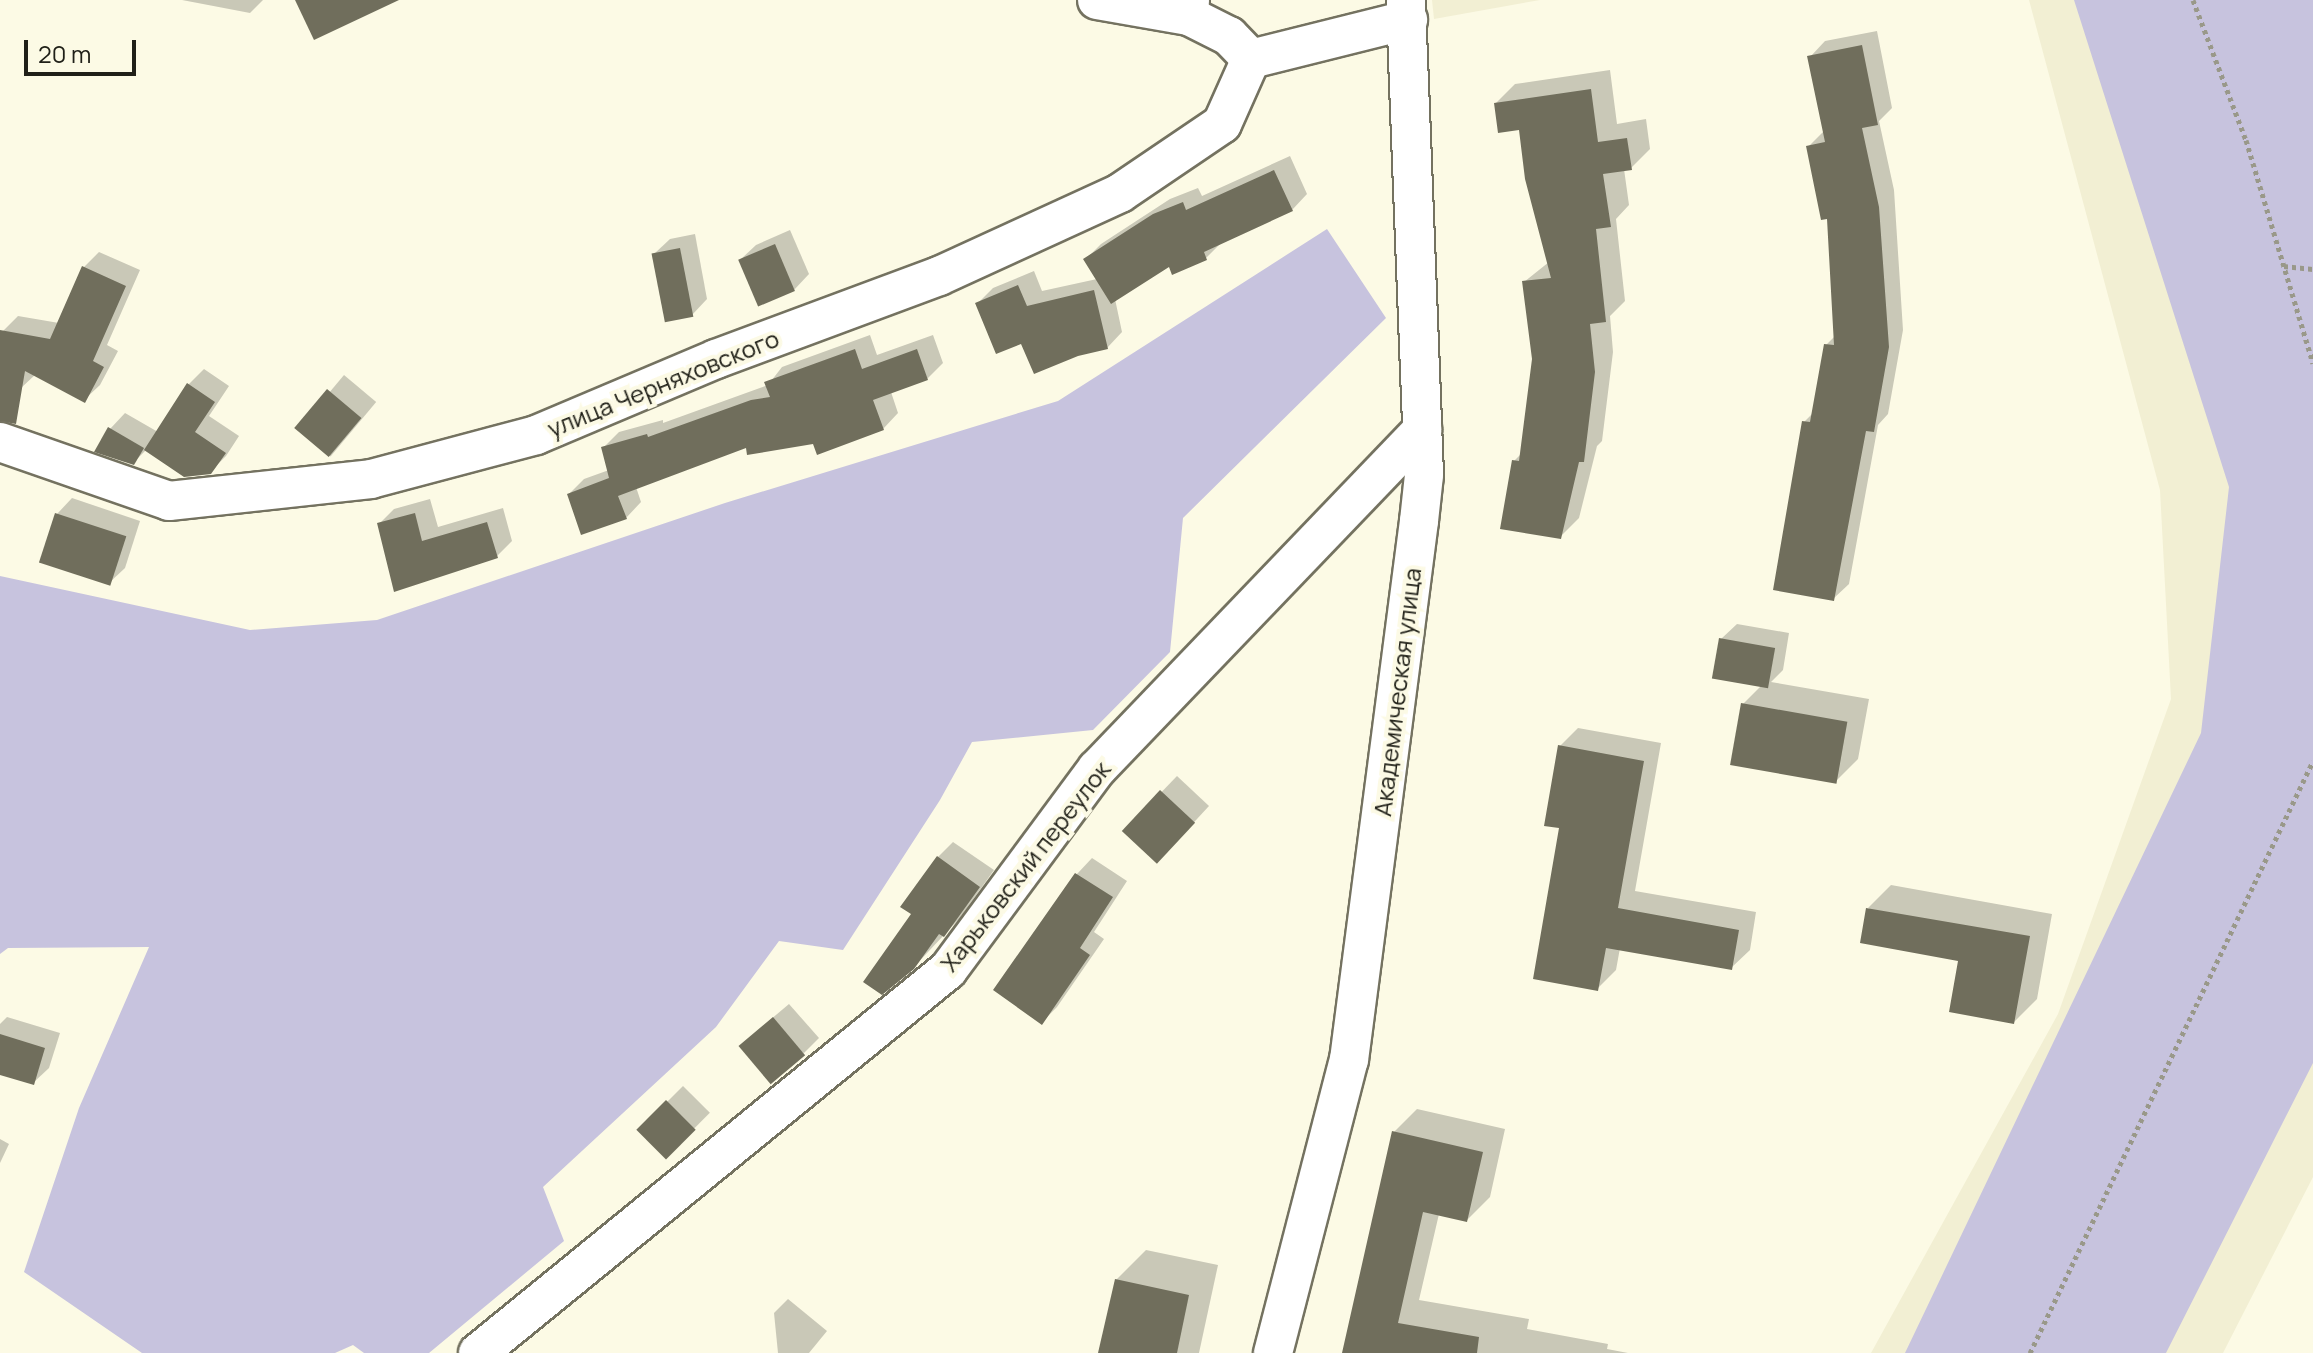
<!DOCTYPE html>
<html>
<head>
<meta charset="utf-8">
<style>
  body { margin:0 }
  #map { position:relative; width:2313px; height:1353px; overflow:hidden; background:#fcfae5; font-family:Manrope,sans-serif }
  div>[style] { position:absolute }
  .built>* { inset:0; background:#f2efd3 }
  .green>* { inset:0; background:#c7c3de }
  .shadow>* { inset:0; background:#0003; transform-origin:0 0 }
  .building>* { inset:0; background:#706e5c; transform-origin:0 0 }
  .path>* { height:5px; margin-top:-2.5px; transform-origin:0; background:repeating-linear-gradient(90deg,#999889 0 4px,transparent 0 8px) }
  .roads { filter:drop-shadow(2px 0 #747260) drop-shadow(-2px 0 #747260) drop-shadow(0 2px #747260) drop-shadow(0 -2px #747260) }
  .minor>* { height:38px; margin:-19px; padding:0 19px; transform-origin:19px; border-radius:19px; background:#fff }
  span { translate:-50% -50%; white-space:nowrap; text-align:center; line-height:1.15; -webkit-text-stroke:8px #fcfae5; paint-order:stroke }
  .street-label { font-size:24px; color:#202018 }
  .scale { position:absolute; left:24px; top:40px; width:112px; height:36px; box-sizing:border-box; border:4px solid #202018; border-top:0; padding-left:10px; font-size:24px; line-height:28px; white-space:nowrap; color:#202018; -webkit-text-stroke:6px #fcfae5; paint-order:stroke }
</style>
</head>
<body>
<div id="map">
  <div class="built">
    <div style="clip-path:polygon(1432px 0,1540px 0,1434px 19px)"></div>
    <div style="clip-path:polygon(2029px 0,2313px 0,2313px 1177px,2223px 1353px,1871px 1353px,2058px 1014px,2171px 699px,2160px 490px)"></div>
  </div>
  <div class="green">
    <div style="clip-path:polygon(2074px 0,2313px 0,2313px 1063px,2166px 1353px,1905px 1353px,2201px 733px,2229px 487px)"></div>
    <div style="clip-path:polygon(1327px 229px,1386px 318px,1183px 518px,1170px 652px,1093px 730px,972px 742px,940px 800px,843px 950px,779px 941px,716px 1027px,543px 1187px,564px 1241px,429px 1353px,364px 1353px,353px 1345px,335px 1353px,142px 1353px,24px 1272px,79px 1108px,149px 947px,8px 948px,0 954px,0 576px,250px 630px,377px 620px,725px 503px,1058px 401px)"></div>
  </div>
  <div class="shadow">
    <div style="clip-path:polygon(182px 0,263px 0,250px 13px)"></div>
    <div style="clip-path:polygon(1877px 31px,1892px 108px,1879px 121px,1894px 190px,1903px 330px,1888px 414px,1878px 425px,1849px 584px,1833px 599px,1804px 422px,1814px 412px,1826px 345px,1835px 336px,1829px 217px,1808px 147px,1825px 130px,1810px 57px,1825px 41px)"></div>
    <div style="clip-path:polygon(1610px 70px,1617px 124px,1646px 119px,1650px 149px,1631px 168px,1624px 169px,1629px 205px,1616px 219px,1625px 301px,1610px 316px,1613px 352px,1602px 441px,1597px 446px,1579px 518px,1560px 537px,1514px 461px,1522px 453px,1534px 359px,1524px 282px,1549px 262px,1520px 128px,1496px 103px,1515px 84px)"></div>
    <div style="clip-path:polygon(1290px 156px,1307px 194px,1292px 210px,1222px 242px,1206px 258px,1170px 264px,1115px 299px,1122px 332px,1107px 348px,1022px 341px,978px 303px,993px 288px,1034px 271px,1042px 291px,1097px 279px,1085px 260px,1101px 244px,1170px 199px,1198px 188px,1202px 196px)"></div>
    <div style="clip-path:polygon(790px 230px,809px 274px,794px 290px,740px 260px,756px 245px)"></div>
    <div style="clip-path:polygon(695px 234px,707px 299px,692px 315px,654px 254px,670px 239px)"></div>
    <div style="clip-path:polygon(99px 252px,140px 270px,107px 345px,118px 351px,100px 385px,84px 400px,36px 374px,21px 388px,0 385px,3px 331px,18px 316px,59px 323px,84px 267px)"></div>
    <div style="clip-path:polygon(870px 335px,877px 355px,933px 335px,943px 363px,927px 379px,891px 392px,898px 413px,883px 429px,815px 442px,748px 445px,636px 487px,641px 502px,626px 518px,569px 494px,584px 479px,609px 470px,603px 448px,619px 432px,663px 420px,663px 423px,768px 385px,782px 367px)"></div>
    <div style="clip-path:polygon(204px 369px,229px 386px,209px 416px,239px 436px,226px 456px,210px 472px,147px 449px,133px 463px,110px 429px,125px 413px,158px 432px,188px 385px)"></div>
    <div style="left:344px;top:375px;width:42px;height:71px;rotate:40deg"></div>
    <div style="clip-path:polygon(72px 498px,140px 521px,125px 568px,109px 583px,57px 514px)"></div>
    <div style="clip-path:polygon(430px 499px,438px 527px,503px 508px,512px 541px,497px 556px,396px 590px,379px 524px,394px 509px)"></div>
    <div style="clip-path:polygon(1737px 624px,1789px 633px,1783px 670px,1771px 682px,1869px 699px,1858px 759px,1835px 782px,1743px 704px,1762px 685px,1721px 639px)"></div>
    <div style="clip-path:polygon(1578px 728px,1661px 743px,1635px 891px,1756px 912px,1750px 950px,1731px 968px,1620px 948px,1616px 970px,1598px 988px,1560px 746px)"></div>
    <div style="clip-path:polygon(1177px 776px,1209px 806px,1172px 846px,1124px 831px)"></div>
    <div style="clip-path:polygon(953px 842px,994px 870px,959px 919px,913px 968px,914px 914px,938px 857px)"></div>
    <div style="clip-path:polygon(1092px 858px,1127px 881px,1094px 932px,1104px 939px,1057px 1007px,1042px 1022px,995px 989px,1077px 874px)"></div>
    <div style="clip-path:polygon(1891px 885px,2052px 914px,2037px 999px,2014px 1022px,1960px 959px,1868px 908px)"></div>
    <div style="clip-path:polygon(789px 1004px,819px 1038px,804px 1053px,757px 1031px)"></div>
    <div style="clip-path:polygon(7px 1017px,60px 1033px,49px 1068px,33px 1083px,0 1073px,0 1024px)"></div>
    <div style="left:683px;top:1086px;width:38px;height:62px;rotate:45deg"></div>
    <div style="clip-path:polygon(1417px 1109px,1505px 1129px,1490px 1197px,1467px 1220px,1439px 1214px,1419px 1300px,1529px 1319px,1527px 1329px,1608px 1344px,1607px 1349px,1628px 1353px,1348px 1353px,1394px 1132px)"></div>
    <div style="clip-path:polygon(0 1139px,9px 1144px,0 1163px)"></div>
    <div style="clip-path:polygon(1146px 1250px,1218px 1265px,1199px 1353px,1101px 1353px,1116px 1280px)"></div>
    <div style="clip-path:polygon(788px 1299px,827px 1331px,809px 1353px,778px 1353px,774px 1313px)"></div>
  </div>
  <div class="building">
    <div style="clip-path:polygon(295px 0,399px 0,314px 40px)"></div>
    <div style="clip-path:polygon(1862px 45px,1878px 125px,1862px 128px,1879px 207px,1889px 347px,1874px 432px,1866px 431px,1834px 601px,1773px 590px,1802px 421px,1810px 422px,1824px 344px,1834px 345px,1827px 219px,1821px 220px,1806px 146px,1825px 142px,1807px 56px)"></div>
    <div style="clip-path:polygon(1591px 89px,1598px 142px,1627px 138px,1632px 170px,1603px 174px,1611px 227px,1596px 229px,1606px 322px,1590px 324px,1595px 372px,1584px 462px,1579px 462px,1561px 539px,1500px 529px,1512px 460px,1519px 461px,1532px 359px,1522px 281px,1551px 278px,1525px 179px,1519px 130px,1498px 133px,1494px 103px)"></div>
    <div style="clip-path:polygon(1274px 170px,1293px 211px,1204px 252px,1207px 260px,1172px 275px,1169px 267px,1111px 304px,1083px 259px,1153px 214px,1183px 202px,1186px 210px)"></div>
    <div style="left:775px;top:244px;width:51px;height:40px;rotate:67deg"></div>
    <div style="left:680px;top:248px;width:70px;height:29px;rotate:79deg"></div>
    <div style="clip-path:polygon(82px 266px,126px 286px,93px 361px,104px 367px,85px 403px,25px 371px,16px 424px,0 421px,0 330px,50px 339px)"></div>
    <div style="clip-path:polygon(1018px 285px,1027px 306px,1094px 290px,1108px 349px,1078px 356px,1034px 374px,1021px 344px,996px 354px,975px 303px)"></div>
    <div style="clip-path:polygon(855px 349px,862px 369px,917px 349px,928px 380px,873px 400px,884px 430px,817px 455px,813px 444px,747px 455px,746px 448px,618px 496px,627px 519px,581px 535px,567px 494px,609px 478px,601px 447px,647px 434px,648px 437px,751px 400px,770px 397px,764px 382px)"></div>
    <div style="clip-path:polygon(187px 383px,215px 402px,195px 432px,226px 453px,211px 474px,184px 477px,144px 450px)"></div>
    <div style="left:327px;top:389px;width:45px;height:51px;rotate:40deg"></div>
    <div style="clip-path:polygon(108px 427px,144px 448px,134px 465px,94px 452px)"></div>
    <div style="left:55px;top:513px;width:75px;height:52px;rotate:18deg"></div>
    <div style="clip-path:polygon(415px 513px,422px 541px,487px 522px,498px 558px,394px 592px,377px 523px)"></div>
    <div style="left:1719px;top:638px;width:57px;height:41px;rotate:10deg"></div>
    <div style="left:1741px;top:703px;width:108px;height:63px;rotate:10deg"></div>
    <div style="clip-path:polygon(1558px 745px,1644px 761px,1618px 908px,1739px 930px,1732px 970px,1606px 948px,1598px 991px,1533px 979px,1559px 828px,1544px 826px)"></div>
    <div style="left:1160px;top:790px;width:48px;height:56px;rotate:43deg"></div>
    <div style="clip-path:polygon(937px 856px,980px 887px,944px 937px,939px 934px,914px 969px,882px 995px,863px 982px,911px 914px,900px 907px)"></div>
    <div style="clip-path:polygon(1075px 873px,1113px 897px,1080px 948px,1090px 955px,1042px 1025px,993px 990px)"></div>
    <div style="clip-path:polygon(1866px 908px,2030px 936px,2014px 1024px,1949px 1012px,1958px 961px,1860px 943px)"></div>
    <div style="left:773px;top:1017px;width:50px;height:45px;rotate:50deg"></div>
    <div style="clip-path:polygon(0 1034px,45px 1048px,34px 1085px,0 1075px)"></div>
    <div style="left:666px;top:1100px;width:42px;height:42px;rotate:45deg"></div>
    <div style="clip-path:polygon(1392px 1131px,1483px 1152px,1467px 1222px,1423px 1212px,1398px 1323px,1479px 1337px,1477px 1353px,1342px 1353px)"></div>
    <div style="clip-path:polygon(1115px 1279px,1189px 1295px,1177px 1353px,1098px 1353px)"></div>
  </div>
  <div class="path">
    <div style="left:2193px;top:0;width:150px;rotate:69.3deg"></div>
    <div style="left:2246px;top:140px;width:233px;rotate:73.3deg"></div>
    <div style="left:2284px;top:266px;width:29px;rotate:6deg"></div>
    <div style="left:2030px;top:1353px;width:656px;rotate:-64.45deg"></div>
  </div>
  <div class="roads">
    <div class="minor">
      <div style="left:1097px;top:0;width:93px;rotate:9.9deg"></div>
      <div style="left:1190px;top:0;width:16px;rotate:94deg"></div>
      <div style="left:1189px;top:16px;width:45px;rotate:26.6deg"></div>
      <div style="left:1229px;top:36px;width:32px;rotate:46deg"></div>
      <div style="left:1251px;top:59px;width:162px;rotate:-14deg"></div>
      <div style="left:0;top:442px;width:179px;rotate:19.2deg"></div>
      <div style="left:169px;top:501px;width:203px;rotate:-6.2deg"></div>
      <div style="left:371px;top:479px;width:171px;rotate:-14.9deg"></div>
      <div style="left:536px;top:435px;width:195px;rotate:-22.9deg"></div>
      <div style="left:716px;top:359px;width:238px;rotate:-20.4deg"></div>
      <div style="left:939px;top:276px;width:199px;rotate:-24.6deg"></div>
      <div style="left:1120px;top:193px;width:123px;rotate:-34.1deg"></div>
      <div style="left:1222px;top:124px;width:71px;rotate:-66deg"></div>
      <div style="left:478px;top:1353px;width:606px;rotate:-39.18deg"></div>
      <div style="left:948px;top:970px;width:250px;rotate:-53.5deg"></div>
      <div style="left:1097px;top:769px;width:470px;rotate:-46.2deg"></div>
      <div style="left:1273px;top:1353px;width:303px;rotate:-75.5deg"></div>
      <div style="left:1349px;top:1060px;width:544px;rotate:-82.6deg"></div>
      <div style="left:1419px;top:521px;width:46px;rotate:-83.8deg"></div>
      <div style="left:1424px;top:475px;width:475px;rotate:-92.2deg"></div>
    </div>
  </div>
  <div class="street-label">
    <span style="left:663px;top:383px;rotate:-22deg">улица Черняховского</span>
    <span style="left:1397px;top:692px;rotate:-83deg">Академическая улица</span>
    <span style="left:1025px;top:866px;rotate:-52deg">Харьковский переулок</span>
  </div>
  <div class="scale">20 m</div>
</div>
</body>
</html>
